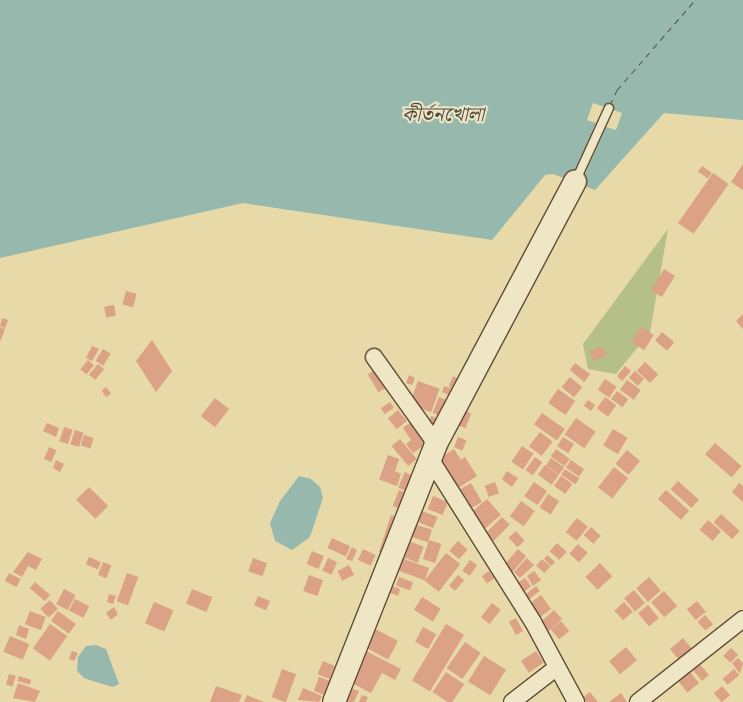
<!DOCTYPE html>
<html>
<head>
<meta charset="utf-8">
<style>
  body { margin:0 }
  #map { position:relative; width:743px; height:702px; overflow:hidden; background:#e7d9a8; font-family:"Old Standard TT","Noto Serif Bengali",serif }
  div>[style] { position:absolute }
  .green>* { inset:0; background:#b5bf88 }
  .water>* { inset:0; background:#97b9ad }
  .pier>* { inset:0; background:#e7d9a8 }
  .ferry>* { height:1px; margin-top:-0.5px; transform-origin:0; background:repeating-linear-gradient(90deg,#514c40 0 6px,transparent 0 11px) }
  .building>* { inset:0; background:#dba285; transform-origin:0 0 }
  .roads { filter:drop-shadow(1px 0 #604c38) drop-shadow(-1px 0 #604c38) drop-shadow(0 1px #604c38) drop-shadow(0 -1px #604c38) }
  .service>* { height:8px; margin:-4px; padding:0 4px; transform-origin:4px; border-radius:4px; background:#efe6c6 }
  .minor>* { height:16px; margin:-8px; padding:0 8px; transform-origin:8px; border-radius:8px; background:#efe6c6 }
  .secondary>* { height:22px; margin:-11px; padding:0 11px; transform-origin:11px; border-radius:11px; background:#efe6c6 }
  span { translate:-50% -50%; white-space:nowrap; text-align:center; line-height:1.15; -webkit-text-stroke:4px #efe6c6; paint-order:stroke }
  .water-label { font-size:20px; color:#514c40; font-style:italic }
</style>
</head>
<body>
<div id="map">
  <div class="green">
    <div style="clip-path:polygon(668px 229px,650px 332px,616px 374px,588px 369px,583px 344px)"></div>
  </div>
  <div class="water">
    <div style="clip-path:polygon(0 0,743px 0,743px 120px,664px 113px,595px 190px,553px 174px,545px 175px,492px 240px,243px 203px,0 258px)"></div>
    <div style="clip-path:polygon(299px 476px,311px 479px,320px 487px,323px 498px,310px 537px,292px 550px,275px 541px,270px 523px,280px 501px)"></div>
    <div style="clip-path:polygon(96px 645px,106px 649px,119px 684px,113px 687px,99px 683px,84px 678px,77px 671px,78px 657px,86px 646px)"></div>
  </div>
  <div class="pier">
    <div style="clip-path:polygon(593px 103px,622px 113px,616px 130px,606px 127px,581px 183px,571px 180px,596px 123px,587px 120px)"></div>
  </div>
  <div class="ferry">
    <div style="left:610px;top:105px;width:17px;rotate:-65deg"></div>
    <div style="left:617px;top:90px;width:119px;rotate:-49.1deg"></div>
  </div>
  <div class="building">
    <div style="clip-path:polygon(743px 164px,743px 190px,731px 182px)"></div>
    <div style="left:702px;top:166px;width:12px;height:7px;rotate:35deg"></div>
    <div style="left:713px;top:173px;width:19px;height:61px;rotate:35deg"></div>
    <div style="left:664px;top:269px;width:13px;height:25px;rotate:32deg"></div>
    <div style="left:126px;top:291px;width:11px;height:14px;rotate:15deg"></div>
    <div style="left:114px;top:305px;width:11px;height:10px;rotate:80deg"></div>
    <div style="clip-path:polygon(743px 314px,743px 329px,736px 321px)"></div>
    <div style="clip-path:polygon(2px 318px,8px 320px,5px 328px,0 326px)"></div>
    <div style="clip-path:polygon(0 327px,5px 329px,0 342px)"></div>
    <div style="left:641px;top:327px;width:15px;height:18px;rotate:32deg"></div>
    <div style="left:662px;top:332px;width:16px;height:11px;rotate:40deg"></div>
    <div style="clip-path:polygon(152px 340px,172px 371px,156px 392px,136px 361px)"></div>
    <div style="clip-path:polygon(92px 346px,99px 349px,92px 361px,86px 358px)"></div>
    <div style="left:603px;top:347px;width:10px;height:14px;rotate:73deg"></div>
    <div style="left:103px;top:349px;width:9px;height:14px;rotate:32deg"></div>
    <div style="left:88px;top:360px;width:8px;height:12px;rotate:40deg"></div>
    <div style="left:645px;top:362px;width:18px;height:12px;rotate:43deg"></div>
    <div style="clip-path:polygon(575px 363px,590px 374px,584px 382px,570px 370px)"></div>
    <div style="left:98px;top:364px;width:8px;height:14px;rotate:40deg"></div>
    <div style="clip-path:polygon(625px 366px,631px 371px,622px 381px,617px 376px)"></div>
    <div style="left:378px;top:368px;width:21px;height:12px;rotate:59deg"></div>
    <div style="left:635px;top:371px;width:12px;height:9px;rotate:42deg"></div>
    <div style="clip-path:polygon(409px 375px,415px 378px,412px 385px,406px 383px)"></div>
    <div style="left:453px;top:376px;width:8px;height:11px;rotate:23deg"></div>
    <div style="left:570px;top:377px;width:16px;height:13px;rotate:40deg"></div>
    <div style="left:605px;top:379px;width:14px;height:13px;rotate:34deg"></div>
    <div style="left:627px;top:380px;width:17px;height:12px;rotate:36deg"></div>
    <div style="left:418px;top:381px;width:23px;height:25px;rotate:20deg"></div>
    <div style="clip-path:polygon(444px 386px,453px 389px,451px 396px,442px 392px)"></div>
    <div style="left:106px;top:387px;width:8px;height:6px;rotate:50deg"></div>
    <div style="left:558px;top:389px;width:21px;height:17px;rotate:35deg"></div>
    <div style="left:617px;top:391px;width:14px;height:10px;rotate:36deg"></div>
    <div style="left:439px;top:397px;width:11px;height:17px;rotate:22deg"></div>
    <div style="left:605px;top:397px;width:14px;height:14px;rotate:36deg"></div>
    <div style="left:215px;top:398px;width:18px;height:23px;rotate:38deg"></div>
    <div style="left:588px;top:400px;width:9px;height:7px;rotate:36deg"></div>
    <div style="left:390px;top:402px;width:7px;height:11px;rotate:56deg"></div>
    <div style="left:457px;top:408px;width:15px;height:16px;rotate:20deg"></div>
    <div style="left:398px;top:410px;width:14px;height:13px;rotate:51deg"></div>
    <div style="left:542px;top:413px;width:28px;height:14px;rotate:35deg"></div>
    <div style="left:431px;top:416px;width:13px;height:13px;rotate:18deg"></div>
    <div style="left:576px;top:418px;width:24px;height:20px;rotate:35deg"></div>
    <div style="clip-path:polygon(412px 421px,428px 443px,413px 453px,406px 444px,411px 440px,403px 428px)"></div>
    <div style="clip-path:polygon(47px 423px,59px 428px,56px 437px,43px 431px)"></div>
    <div style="left:64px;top:427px;width:9px;height:15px;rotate:18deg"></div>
    <div style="left:613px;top:429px;width:17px;height:19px;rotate:31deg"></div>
    <div style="left:75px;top:430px;width:9px;height:15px;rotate:18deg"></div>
    <div style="left:540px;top:432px;width:16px;height:18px;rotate:38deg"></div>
    <div style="left:84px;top:435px;width:10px;height:11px;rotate:17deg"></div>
    <div style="left:458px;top:437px;width:9px;height:11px;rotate:21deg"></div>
    <div style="left:563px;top:437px;width:13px;height:11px;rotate:32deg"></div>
    <div style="left:400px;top:439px;width:26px;height:11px;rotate:50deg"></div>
    <div style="left:715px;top:443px;width:35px;height:15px;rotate:41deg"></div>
    <div style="left:522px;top:446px;width:14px;height:19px;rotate:34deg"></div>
    <div style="left:49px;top:447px;width:8px;height:13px;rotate:23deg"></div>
    <div style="clip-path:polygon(454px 449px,461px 460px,465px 457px,477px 476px,458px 488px,440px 458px)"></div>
    <div style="left:556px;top:449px;width:17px;height:9px;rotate:36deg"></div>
    <div style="left:627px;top:450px;width:17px;height:18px;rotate:40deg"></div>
    <div style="left:388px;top:455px;width:12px;height:26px;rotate:20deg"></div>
    <div style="left:535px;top:457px;width:9px;height:16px;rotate:36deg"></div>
    <div style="left:551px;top:458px;width:16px;height:9px;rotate:35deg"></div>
    <div style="clip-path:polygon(56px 460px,64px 464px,60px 472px,53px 468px)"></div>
    <div style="left:571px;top:460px;width:16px;height:9px;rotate:35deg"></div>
    <div style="left:545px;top:465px;width:17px;height:12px;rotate:36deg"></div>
    <div style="left:614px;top:467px;width:18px;height:26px;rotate:38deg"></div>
    <div style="left:565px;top:469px;width:17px;height:7px;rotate:33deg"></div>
    <div style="clip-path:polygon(395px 471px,401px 474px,397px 486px,390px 484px)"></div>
    <div style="clip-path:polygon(507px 471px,518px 478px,512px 487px,502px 479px)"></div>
    <div style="left:405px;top:472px;width:12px;height:17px;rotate:24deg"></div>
    <div style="left:561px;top:476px;width:14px;height:12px;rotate:36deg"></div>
    <div style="left:678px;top:481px;width:28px;height:11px;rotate:42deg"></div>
    <div style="left:495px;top:482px;width:12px;height:11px;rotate:70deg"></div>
    <div style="left:534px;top:482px;width:16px;height:17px;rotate:35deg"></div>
    <div style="left:471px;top:483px;width:22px;height:15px;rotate:60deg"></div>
    <div style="clip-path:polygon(739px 483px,743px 486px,743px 502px,732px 492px)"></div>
    <div style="left:89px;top:487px;width:27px;height:18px;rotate:45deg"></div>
    <div style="left:399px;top:490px;width:11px;height:17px;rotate:22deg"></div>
    <div style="left:666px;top:490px;width:31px;height:12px;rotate:42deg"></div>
    <div style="left:548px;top:494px;width:13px;height:16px;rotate:32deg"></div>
    <div style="left:433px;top:496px;width:16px;height:14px;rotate:22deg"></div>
    <div style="left:487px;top:499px;width:21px;height:21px;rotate:49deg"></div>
    <div style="left:521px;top:501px;width:17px;height:19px;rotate:36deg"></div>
    <div style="left:417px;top:509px;width:22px;height:12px;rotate:21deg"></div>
    <div style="left:721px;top:514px;width:25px;height:11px;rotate:42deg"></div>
    <div style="left:391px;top:515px;width:9px;height:39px;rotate:18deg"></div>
    <div style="left:502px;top:517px;width:11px;height:23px;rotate:45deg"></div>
    <div style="left:577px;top:518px;width:14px;height:18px;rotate:39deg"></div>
    <div style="left:708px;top:520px;width:17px;height:13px;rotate:40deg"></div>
    <div style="left:411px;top:523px;width:22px;height:13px;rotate:18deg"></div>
    <div style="left:591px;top:527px;width:13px;height:11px;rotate:42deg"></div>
    <div style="left:516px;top:531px;width:13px;height:10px;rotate:48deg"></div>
    <div style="left:332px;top:538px;width:20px;height:11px;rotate:24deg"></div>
    <div style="left:406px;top:540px;width:19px;height:17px;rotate:21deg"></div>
    <div style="left:429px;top:540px;width:13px;height:20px;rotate:18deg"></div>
    <div style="left:458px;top:541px;width:13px;height:13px;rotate:42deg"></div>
    <div style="left:557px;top:543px;width:13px;height:11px;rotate:42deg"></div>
    <div style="left:578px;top:544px;width:13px;height:13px;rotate:42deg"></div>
    <div style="clip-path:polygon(352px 547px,357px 550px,352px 561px,346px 559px)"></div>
    <div style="left:363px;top:549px;width:14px;height:12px;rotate:25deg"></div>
    <div style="left:518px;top:549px;width:11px;height:21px;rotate:41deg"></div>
    <div style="left:312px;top:551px;width:13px;height:14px;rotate:23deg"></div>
    <div style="clip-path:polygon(28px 552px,42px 559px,36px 570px,28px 566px,22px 577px,13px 572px)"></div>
    <div style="left:446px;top:553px;width:18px;height:35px;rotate:38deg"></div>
    <div style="clip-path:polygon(547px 555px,555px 562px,551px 566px,544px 559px)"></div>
    <div style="left:89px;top:557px;width:13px;height:8px;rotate:23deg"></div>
    <div style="left:399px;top:557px;width:32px;height:13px;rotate:20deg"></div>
    <div style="left:253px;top:558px;width:15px;height:14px;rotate:20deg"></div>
    <div style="left:328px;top:558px;width:10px;height:14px;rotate:24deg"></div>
    <div style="clip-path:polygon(527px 558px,534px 565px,520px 578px,514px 572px)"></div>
    <div style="left:542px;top:559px;width:11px;height:9px;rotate:41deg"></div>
    <div style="left:470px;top:560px;width:9px;height:13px;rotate:36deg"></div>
    <div style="left:103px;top:562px;width:9px;height:14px;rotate:21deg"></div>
    <div style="left:600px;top:563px;width:18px;height:20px;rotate:47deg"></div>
    <div style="left:349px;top:565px;width:11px;height:13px;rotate:63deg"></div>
    <div style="left:489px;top:571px;width:9px;height:9px;rotate:54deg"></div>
    <div style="clip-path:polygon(534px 571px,541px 580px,533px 586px,527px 576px)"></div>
    <div style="left:9px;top:573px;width:13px;height:9px;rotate:27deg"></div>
    <div style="left:127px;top:573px;width:12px;height:30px;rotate:20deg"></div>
    <div style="left:309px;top:575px;width:15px;height:17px;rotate:20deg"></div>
    <div style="left:458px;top:575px;width:8px;height:14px;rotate:40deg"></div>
    <div style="left:399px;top:577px;width:15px;height:9px;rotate:20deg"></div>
    <div style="left:649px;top:577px;width:18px;height:17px;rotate:49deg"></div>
    <div style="clip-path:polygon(525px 578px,531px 586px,524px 592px,517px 583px)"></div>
    <div style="left:35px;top:582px;width:20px;height:8px;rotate:41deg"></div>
    <div style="left:389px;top:585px;width:12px;height:7px;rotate:20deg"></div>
    <div style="left:536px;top:586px;width:6px;height:19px;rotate:51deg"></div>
    <div style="left:64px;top:589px;width:13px;height:17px;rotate:27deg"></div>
    <div style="left:192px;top:589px;width:22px;height:16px;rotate:22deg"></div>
    <div style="left:634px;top:590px;width:17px;height:13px;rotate:50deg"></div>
    <div style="left:664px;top:591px;width:20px;height:17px;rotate:49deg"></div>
    <div style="clip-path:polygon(109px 594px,116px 596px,113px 604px,107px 602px)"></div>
    <div style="clip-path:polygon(541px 595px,551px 609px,540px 617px,534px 609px,529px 613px,525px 607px)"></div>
    <div style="left:258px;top:596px;width:13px;height:10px;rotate:23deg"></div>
    <div style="left:422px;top:597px;width:22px;height:15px;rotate:32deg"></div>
    <div style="left:75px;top:599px;width:16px;height:13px;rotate:27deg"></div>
    <div style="left:50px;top:600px;width:12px;height:13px;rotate:48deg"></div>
    <div style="left:697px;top:601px;width:14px;height:13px;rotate:51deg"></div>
    <div style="left:154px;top:602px;width:21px;height:23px;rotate:23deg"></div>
    <div style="left:624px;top:602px;width:13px;height:13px;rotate:48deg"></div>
    <div style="left:492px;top:603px;width:11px;height:18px;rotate:38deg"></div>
    <div style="left:648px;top:605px;width:17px;height:13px;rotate:50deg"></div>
    <div style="clip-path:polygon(114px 607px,118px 614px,111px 620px,106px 613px)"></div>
    <div style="left:554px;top:610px;width:12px;height:18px;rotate:48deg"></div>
    <div style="left:30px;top:611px;width:17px;height:14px;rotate:21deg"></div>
    <div style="left:58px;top:611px;width:22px;height:12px;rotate:36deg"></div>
    <div style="left:705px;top:615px;width:12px;height:10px;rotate:48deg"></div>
    <div style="left:516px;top:618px;width:15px;height:8px;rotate:62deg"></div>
    <div style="left:561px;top:621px;width:13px;height:13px;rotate:51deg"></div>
    <div style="left:50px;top:624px;width:21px;height:30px;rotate:35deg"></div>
    <div style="left:446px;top:624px;width:21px;height:66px;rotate:31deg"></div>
    <div style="clip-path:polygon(19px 625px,29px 629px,26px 639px,16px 635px)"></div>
    <div style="left:368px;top:625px;width:34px;height:21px;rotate:28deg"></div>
    <div style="left:423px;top:627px;width:15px;height:17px;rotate:28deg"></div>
    <div style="left:10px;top:636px;width:21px;height:17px;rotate:23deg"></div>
    <div style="left:683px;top:638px;width:16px;height:17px;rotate:50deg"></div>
    <div style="left:465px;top:642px;width:19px;height:32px;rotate:35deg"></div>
    <div style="left:626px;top:647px;width:17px;height:22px;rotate:50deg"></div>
    <div style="clip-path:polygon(360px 648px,401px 669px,395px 680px,382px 673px,371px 693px,344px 679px)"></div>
    <div style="left:731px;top:648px;width:10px;height:11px;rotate:45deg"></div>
    <div style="clip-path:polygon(72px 651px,78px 653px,74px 661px,69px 659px)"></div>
    <div style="left:536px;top:651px;width:14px;height:18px;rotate:56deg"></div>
    <div style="left:484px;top:656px;width:26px;height:30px;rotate:32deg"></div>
    <div style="clip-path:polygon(738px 658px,743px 663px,740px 674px,732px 663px)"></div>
    <div style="left:323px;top:661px;width:13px;height:14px;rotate:23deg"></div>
    <div style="left:698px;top:662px;width:17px;height:9px;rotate:50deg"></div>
    <div style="left:282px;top:669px;width:15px;height:30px;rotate:20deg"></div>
    <div style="left:688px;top:669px;width:18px;height:15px;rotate:52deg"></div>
    <div style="left:734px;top:669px;width:8px;height:15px;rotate:50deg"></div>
    <div style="left:446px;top:672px;width:22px;height:24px;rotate:34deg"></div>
    <div style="left:9px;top:674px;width:7px;height:11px;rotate:16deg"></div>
    <div style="left:19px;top:676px;width:13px;height:5px;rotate:18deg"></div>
    <div style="left:319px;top:677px;width:12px;height:15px;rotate:20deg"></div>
    <div style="clip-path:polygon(18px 683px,40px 691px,35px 702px,13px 698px)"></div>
    <div style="clip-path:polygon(342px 685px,359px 691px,354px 702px,335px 702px)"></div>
    <div style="clip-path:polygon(216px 686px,242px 695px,239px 702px,210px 702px)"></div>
    <div style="left:722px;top:686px;width:12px;height:11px;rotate:48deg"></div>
    <div style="clip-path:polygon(303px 688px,322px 696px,319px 702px,298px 700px)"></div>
    <div style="clip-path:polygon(590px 692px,598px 702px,577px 702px)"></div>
    <div style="clip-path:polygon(621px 693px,627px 702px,609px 702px)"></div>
    <div style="clip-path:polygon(247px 695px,264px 702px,244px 702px)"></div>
    <div style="clip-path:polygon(362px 695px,368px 697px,366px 702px,359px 702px)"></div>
  </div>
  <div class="roads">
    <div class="service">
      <div style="left:576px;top:180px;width:79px;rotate:-65.4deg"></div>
    </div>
    <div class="minor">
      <div style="left:374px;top:357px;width:107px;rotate:54.5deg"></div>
      <div style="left:431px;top:460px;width:191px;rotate:57.8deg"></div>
      <div style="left:533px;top:622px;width:91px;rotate:61.7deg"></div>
      <div style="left:512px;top:702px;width:56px;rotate:-37.7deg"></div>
      <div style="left:638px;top:702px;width:134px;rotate:-38.3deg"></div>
    </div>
    <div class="secondary">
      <div style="left:334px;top:702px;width:277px;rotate:-68.4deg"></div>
      <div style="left:436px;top:444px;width:297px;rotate:-62.1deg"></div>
    </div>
  </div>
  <div class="water-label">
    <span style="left:443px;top:116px">কীর্তনখোলা</span>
  </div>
</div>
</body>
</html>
